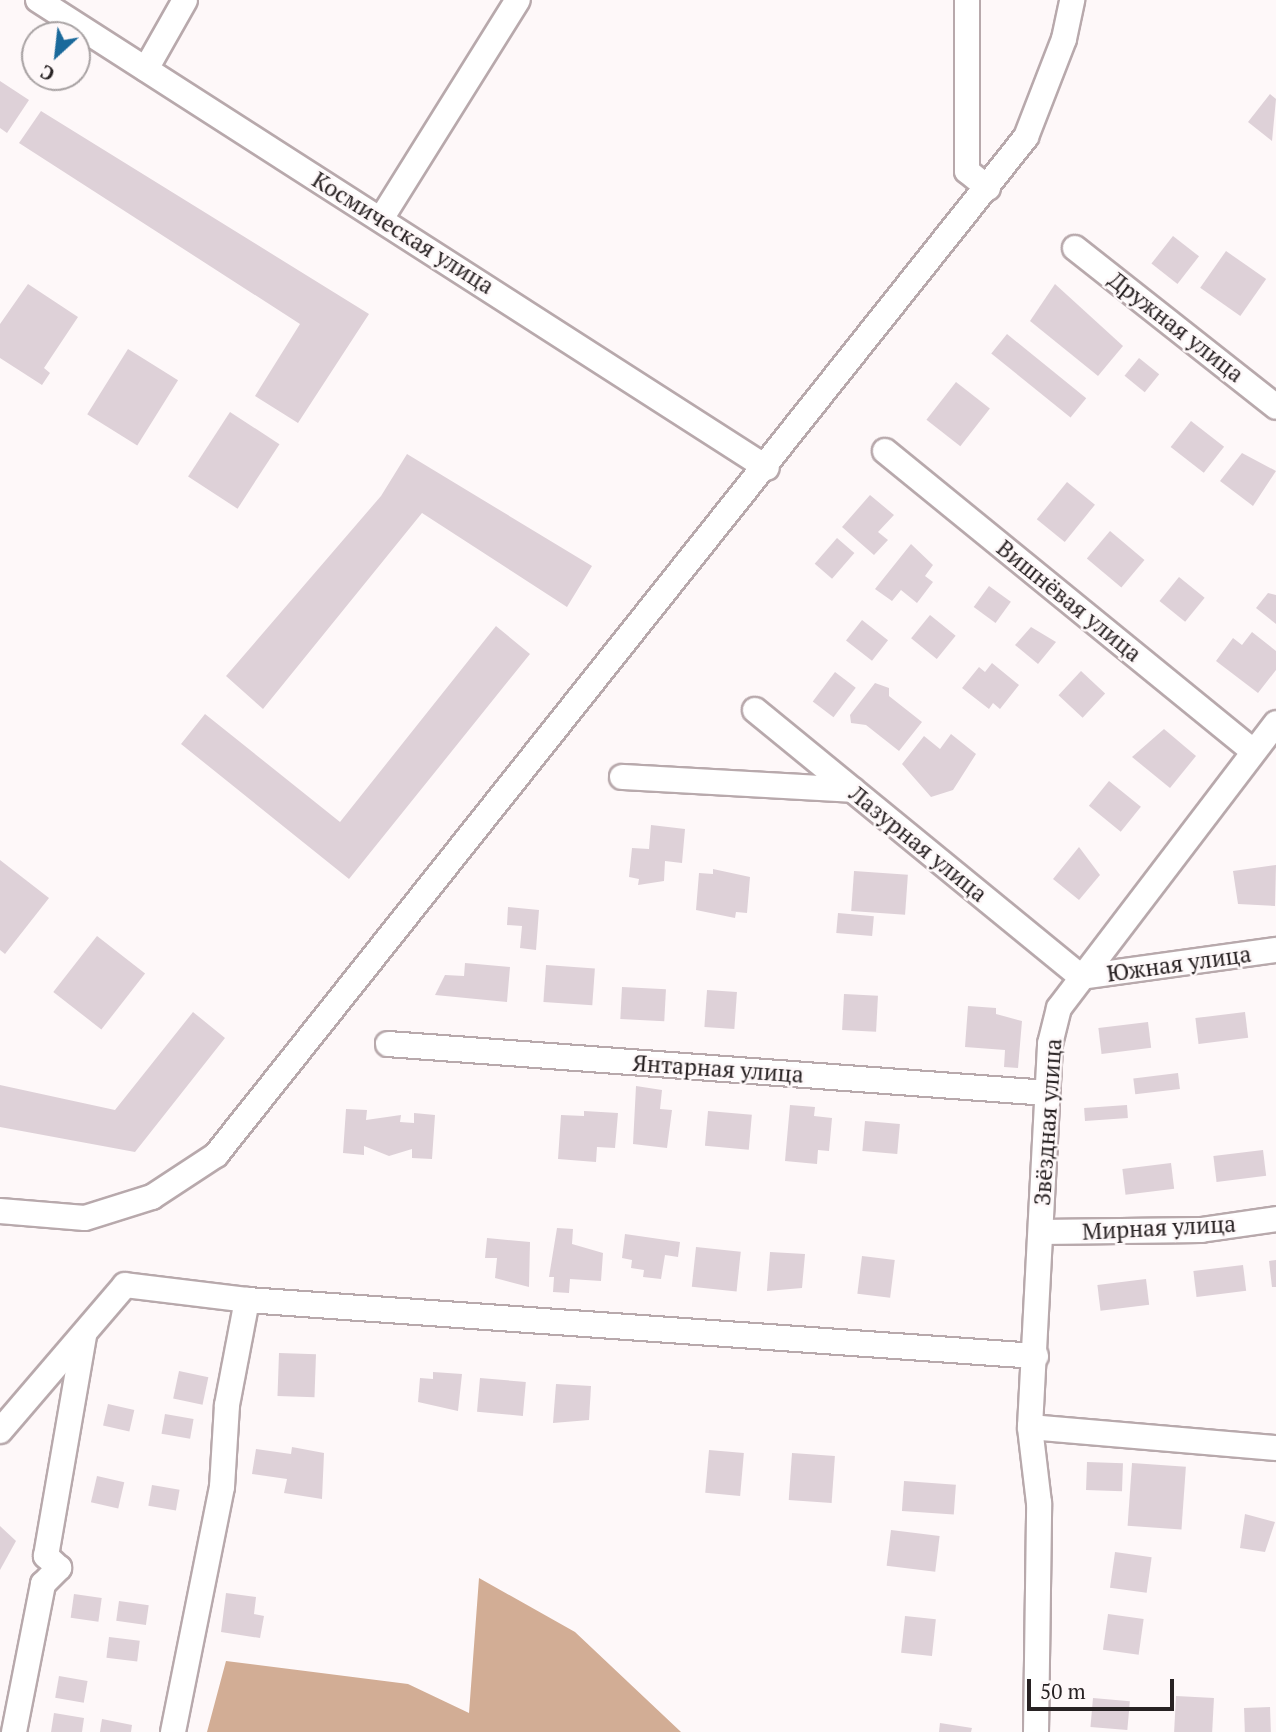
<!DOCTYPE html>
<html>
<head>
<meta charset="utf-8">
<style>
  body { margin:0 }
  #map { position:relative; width:1276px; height:1732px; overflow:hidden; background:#fef8f9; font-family:"PT Serif",serif }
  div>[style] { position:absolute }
  .forest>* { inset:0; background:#d2ad95 }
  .building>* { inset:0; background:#ded1d8; transform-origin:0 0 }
  .roads { filter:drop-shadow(2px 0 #b8a9ac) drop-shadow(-2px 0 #b8a9ac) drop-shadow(0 2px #b8a9ac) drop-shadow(0 -2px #b8a9ac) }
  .street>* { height:24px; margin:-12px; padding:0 12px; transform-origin:12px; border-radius:12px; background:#fff }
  span { translate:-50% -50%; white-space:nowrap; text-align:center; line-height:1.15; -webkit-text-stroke:5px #fef8f9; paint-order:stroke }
  .street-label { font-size:23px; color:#282223 }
  .north { position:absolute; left:21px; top:21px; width:70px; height:70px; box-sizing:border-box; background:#fef8f9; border:2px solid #a8a2a3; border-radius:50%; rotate:207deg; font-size:19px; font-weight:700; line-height:28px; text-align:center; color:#282223 }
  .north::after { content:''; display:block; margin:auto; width:24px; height:32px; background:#1a699b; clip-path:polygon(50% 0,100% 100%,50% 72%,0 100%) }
  .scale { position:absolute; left:1027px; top:1679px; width:147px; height:32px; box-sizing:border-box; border:4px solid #282223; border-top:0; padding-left:9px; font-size:21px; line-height:24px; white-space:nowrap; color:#282223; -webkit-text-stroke:5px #fef8f9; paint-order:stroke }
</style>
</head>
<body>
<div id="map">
  <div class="forest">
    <div style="clip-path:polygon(479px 1578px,575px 1632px,681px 1732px,207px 1732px,226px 1661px,408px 1684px,469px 1713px)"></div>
  </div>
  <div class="building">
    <div style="clip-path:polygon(0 81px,29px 100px,7px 133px,0 128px)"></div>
    <div style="clip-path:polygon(1270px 94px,1276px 99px,1272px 141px,1248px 122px)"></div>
    <div style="clip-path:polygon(41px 111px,369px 314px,298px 423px,255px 396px,300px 324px,19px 143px)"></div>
    <div style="left:1173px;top:236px;width:33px;height:35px;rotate:38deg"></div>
    <div style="left:1226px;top:251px;width:49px;height:45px;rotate:35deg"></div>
    <div style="clip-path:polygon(28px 284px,78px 317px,44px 368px,50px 373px,42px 385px,0 358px,0 324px)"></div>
    <div style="clip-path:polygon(1055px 284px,1123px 346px,1098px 376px,1030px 321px)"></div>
    <div style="left:1007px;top:334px;width:102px;height:25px;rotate:39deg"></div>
    <div style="left:128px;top:349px;width:59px;height:77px;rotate:32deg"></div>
    <div style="left:1139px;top:358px;width:26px;height:23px;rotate:39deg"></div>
    <div style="left:956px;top:382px;width:43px;height:48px;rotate:38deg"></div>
    <div style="left:230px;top:412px;width:59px;height:77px;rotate:33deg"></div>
    <div style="left:1191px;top:421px;width:42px;height:33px;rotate:38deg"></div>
    <div style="clip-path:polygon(1242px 453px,1276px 471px,1253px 506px,1220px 481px)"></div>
    <div style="clip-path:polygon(407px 454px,592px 566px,567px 607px,422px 513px,263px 709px,226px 676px,381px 496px)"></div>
    <div style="left:1067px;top:482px;width:36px;height:48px;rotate:39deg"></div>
    <div style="clip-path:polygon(870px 495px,894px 515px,878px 532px,888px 540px,874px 555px,842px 527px)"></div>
    <div style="left:1110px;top:531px;width:45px;height:36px;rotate:40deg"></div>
    <div style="left:837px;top:538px;width:23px;height:34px;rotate:41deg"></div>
    <div style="clip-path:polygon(911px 544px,933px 565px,925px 576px,933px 582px,917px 603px,901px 590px,892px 601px,875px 589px)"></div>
    <div style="left:1179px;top:577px;width:33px;height:31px;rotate:39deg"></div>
    <div style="left:989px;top:586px;width:27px;height:26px;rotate:36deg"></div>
    <div style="clip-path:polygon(1268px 593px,1276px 595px,1276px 624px,1256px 608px)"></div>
    <div style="left:930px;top:615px;width:33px;height:30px;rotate:39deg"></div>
    <div style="left:862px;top:620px;width:33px;height:26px;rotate:38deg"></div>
    <div style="clip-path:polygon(496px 626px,530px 654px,349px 879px,181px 744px,205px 714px,340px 822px)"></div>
    <div style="clip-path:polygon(1031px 627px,1056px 642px,1038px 664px,1015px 645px)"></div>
    <div style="clip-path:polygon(1252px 632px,1276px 651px,1276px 670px,1258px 693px,1216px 661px,1233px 638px,1242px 645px)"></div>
    <div style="clip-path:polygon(992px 663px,1019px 685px,1000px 709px,993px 703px,989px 709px,962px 688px,979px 667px,985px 672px)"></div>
    <div style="left:1081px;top:671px;width:33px;height:33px;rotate:43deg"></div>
    <div style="left:835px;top:672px;width:26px;height:37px;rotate:37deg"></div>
    <div style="clip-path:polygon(875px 683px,889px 688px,889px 696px,922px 722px,899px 751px,866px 725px,851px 723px,850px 715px)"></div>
    <div style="clip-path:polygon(1164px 729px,1196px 756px,1170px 788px,1132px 757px)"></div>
    <div style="clip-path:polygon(951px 734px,976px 754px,953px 790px,931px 797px,902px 764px,924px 736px,940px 749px)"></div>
    <div style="left:1109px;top:781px;width:41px;height:32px;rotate:39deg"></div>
    <div style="clip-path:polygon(651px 825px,685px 829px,682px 863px,665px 861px,664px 881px,638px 885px,639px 879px,629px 877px,632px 848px,649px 849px)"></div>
    <div style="clip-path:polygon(1079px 847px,1100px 875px,1079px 900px,1053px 879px)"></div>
    <div style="clip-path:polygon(0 860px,49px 898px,5px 954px,0 950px)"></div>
    <div style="clip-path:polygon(1276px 865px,1275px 906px,1238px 904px,1233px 871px)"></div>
    <div style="clip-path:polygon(713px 869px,750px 877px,747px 913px,736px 912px,735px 918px,696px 910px,699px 873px,713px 874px)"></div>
    <div style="left:854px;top:871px;width:54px;height:40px;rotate:4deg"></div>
    <div style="clip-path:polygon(508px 907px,539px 910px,536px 950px,520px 948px,522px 926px,507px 925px)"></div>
    <div style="left:838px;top:913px;width:36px;height:20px;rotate:5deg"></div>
    <div style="left:97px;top:936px;width:61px;height:71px;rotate:38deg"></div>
    <div style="clip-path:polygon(465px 963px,510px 967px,507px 1002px,435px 995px,445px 975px,464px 976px)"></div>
    <div style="left:546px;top:965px;width:49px;height:37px;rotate:4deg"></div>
    <div style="left:622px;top:987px;width:44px;height:32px;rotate:3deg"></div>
    <div style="left:707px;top:990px;width:30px;height:37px;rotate:4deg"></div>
    <div style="left:844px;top:994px;width:34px;height:36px;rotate:3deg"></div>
    <div style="clip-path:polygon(968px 1006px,996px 1008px,996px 1014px,1022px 1021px,1018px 1068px,1004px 1067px,1005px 1050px,965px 1047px)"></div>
    <div style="clip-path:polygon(193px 1012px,225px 1038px,135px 1152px,0 1127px,0 1085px,115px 1110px)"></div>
    <div style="left:1245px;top:1012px;width:26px;height:50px;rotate:83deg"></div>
    <div style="left:1148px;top:1022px;width:26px;height:50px;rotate:83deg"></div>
    <div style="left:1178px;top:1073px;width:16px;height:45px;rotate:83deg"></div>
    <div style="clip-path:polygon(636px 1086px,662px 1090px,660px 1109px,672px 1110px,667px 1148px,633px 1144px)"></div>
    <div style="clip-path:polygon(790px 1105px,815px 1107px,814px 1116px,832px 1118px,829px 1151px,818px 1150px,817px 1164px,785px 1161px)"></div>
    <div style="left:1127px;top:1105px;width:13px;height:43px;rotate:86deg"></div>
    <div style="clip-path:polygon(346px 1109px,367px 1110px,366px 1120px,401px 1115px,400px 1122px,414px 1123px,414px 1113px,435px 1115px,432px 1159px,412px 1158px,412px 1149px,389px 1156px,364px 1146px,364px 1155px,343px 1153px)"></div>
    <div style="clip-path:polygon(584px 1111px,618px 1113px,615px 1148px,597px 1147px,596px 1162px,558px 1159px,561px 1115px,584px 1116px)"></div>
    <div style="left:708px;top:1111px;width:44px;height:35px;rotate:5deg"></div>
    <div style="left:865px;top:1121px;width:35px;height:30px;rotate:5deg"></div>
    <div style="left:1263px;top:1150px;width:26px;height:50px;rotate:83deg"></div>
    <div style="left:1171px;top:1163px;width:26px;height:49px;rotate:83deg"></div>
    <div style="clip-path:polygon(557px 1228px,573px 1229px,572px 1244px,603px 1253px,601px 1281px,570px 1279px,569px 1293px,553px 1292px,554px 1277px,549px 1277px)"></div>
    <div style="clip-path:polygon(625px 1234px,680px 1242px,678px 1257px,665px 1255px,661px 1279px,643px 1277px,644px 1270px,631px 1268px,632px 1260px,622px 1258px)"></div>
    <div style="clip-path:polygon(487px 1238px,530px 1242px,529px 1287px,495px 1278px,497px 1258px,485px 1258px)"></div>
    <div style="left:696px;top:1247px;width:45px;height:40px;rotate:6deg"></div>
    <div style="clip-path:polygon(770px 1252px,805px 1254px,802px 1288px,767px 1291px)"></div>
    <div style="left:862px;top:1256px;width:33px;height:38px;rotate:7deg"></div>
    <div style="clip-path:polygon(1276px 1260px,1276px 1287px,1272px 1287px,1269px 1261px)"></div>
    <div style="left:1243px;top:1265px;width:26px;height:50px;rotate:83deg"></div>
    <div style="left:1146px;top:1279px;width:26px;height:49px;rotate:83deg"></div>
    <div style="left:279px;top:1353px;width:37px;height:43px;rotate:2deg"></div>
    <div style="left:179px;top:1371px;width:30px;height:28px;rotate:12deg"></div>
    <div style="clip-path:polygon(433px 1372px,462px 1374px,458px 1411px,418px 1402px,420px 1378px,433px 1379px)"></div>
    <div style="left:480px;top:1378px;width:46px;height:34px;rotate:5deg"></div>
    <div style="clip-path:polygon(556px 1384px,591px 1386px,589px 1420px,553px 1423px)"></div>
    <div style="left:108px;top:1404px;width:27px;height:22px;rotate:13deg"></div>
    <div style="left:165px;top:1414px;width:29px;height:20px;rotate:10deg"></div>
    <div style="clip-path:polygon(292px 1447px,324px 1453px,322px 1499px,284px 1493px,287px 1479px,252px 1474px,256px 1449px,291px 1454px)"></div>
    <div style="left:709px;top:1450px;width:35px;height:43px;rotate:5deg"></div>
    <div style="left:792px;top:1453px;width:43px;height:47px;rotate:4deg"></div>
    <div style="left:1087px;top:1462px;width:36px;height:28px;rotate:2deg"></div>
    <div style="left:1132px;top:1463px;width:54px;height:63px;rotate:4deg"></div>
    <div style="left:97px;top:1476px;width:28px;height:27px;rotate:13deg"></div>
    <div style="left:904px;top:1481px;width:52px;height:30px;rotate:4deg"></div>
    <div style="left:152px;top:1485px;width:28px;height:21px;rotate:10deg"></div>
    <div style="clip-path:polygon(1245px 1514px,1275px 1522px,1265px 1552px,1240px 1548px)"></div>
    <div style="clip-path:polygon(0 1526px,16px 1541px,0 1570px)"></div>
    <div style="left:891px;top:1530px;width:49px;height:36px;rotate:7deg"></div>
    <div style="left:1115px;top:1552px;width:37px;height:36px;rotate:8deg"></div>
    <div style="clip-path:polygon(226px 1593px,256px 1597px,254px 1614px,264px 1616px,260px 1638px,221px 1632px)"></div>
    <div style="left:74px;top:1594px;width:28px;height:24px;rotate:8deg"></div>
    <div style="left:119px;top:1601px;width:30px;height:20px;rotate:8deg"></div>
    <div style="left:1108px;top:1614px;width:36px;height:36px;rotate:8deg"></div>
    <div style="left:905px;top:1616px;width:31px;height:37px;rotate:6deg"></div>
    <div style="left:109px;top:1637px;width:31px;height:21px;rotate:7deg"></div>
    <div style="left:59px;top:1676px;width:29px;height:22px;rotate:10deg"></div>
    <div style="left:1176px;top:1696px;width:38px;height:36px;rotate:3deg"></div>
    <div style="left:1093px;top:1698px;width:37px;height:29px;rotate:5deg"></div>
    <div style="left:1270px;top:1707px;width:25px;height:26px;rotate:88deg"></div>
    <div style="clip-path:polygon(54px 1713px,84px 1718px,82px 1732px,51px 1732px)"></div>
    <div style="clip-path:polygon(102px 1719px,132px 1725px,131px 1732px,100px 1732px)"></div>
    <div style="clip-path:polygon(940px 1723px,972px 1728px,971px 1732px,939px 1732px)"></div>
  </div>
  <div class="roads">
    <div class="street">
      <div style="left:38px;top:0;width:866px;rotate:32.7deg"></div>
      <div style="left:967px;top:0;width:171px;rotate:90deg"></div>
      <div style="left:967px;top:171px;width:27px;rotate:39deg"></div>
      <div style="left:146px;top:69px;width:79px;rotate:-60.5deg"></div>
      <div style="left:381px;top:219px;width:258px;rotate:-58deg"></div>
      <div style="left:1075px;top:248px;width:256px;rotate:38.3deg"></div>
      <div style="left:885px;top:451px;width:475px;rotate:39.2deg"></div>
      <div style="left:755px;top:710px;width:421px;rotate:39.3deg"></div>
      <div style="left:1081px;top:977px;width:197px;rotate:-7.9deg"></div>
      <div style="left:622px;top:777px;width:231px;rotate:3.2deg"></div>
      <div style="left:388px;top:1044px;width:661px;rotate:4.25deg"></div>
      <div style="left:0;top:1211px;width:85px;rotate:4.7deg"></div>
      <div style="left:85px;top:1218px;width:70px;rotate:-17.4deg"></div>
      <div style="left:152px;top:1197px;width:77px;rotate:-33.3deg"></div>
      <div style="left:216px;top:1155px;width:1301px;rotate:-51.49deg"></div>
      <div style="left:1026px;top:137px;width:105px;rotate:-68.8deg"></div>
      <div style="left:1064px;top:39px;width:40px;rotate:-78deg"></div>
      <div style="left:1041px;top:1232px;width:160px;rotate:-0.7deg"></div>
      <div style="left:1201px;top:1230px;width:76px;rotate:-8.3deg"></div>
      <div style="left:1030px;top:1427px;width:384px;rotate:-87deg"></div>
      <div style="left:1050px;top:1044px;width:37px;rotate:-76deg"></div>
      <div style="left:1059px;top:1008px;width:358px;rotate:-52.7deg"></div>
      <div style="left:0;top:1431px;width:192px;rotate:-49.4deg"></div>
      <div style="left:125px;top:1285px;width:123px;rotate:7deg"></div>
      <div style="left:247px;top:1300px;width:791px;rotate:4.06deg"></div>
      <div style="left:14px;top:1732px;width:151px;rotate:-78.9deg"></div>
      <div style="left:43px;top:1584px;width:23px;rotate:-45deg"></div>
      <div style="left:59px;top:1568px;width:18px;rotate:-137deg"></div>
      <div style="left:46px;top:1556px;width:224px;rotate:-80.2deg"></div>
      <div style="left:173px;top:1732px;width:250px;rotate:-78.7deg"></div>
      <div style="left:222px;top:1487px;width:82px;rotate:-86.5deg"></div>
      <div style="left:227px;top:1405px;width:107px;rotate:-79.2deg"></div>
      <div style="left:1036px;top:1732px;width:229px;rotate:-89.2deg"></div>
      <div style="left:1039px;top:1503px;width:77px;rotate:-96.8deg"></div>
      <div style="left:1030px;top:1427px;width:247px;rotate:4.9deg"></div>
    </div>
  </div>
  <div class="street-label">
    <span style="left:403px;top:233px;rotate:32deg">Космическая улица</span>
    <span style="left:1176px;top:327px;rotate:38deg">Дружная улица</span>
    <span style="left:1069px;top:601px;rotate:39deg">Вишнёвая улица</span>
    <span style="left:918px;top:844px;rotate:39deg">Лазурная улица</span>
    <span style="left:1179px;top:964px;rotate:-8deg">Южная улица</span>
    <span style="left:718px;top:1069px;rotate:4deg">Янтарная улица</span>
    <span style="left:1048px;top:1122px;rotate:-86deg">Звёздная улица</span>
    <span style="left:1159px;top:1228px;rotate:-3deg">Мирная улица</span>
  </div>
  <div class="north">С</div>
  <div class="scale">50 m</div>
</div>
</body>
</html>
